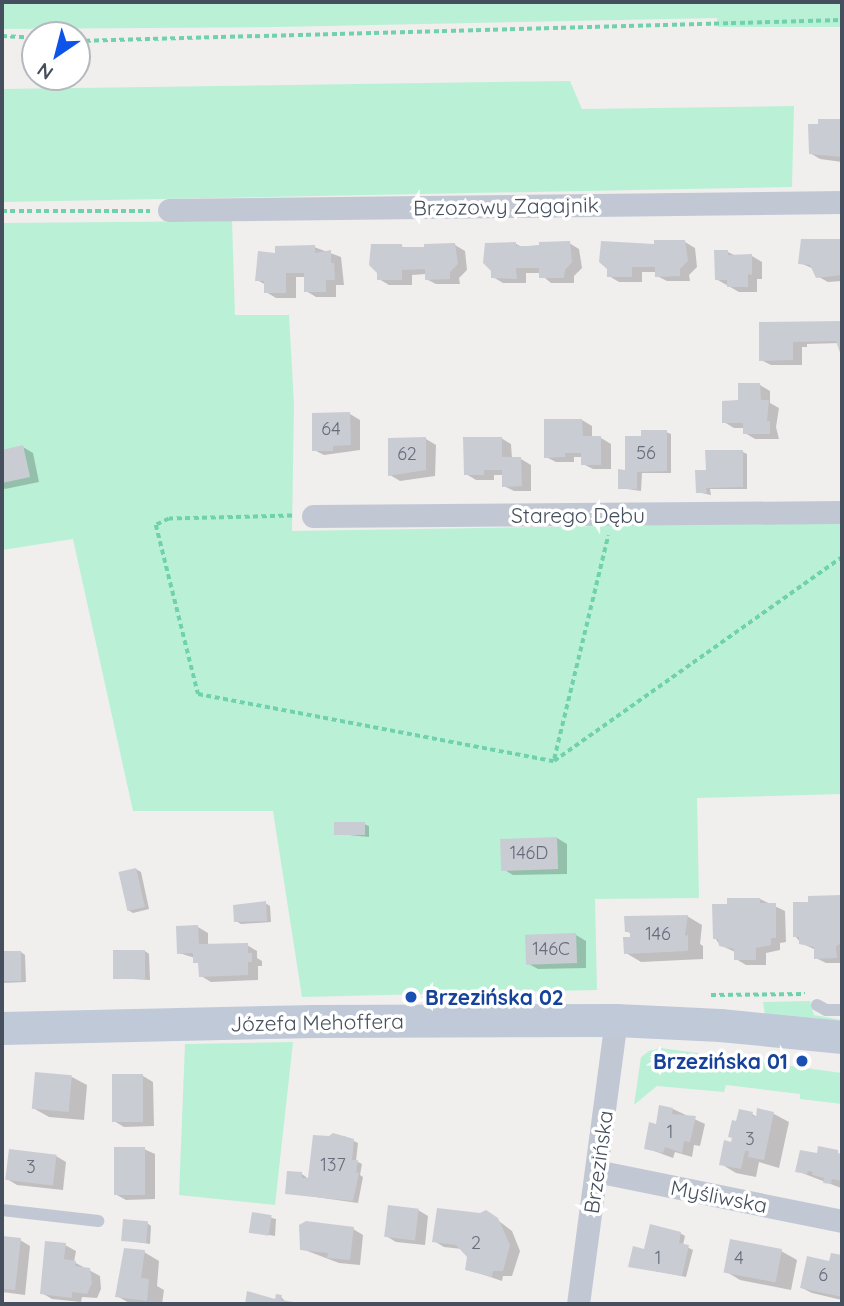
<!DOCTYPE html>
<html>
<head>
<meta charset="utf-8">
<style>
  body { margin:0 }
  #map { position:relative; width:844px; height:1306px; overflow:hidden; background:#f1eeee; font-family:Quicksand,sans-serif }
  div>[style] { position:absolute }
  .green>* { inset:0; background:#baf1d6 }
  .shadow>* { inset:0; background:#0003 }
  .building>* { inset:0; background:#caccd4; transform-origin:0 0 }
  .path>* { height:3.5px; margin-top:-1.75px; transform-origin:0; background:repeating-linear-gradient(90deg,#70d1ad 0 5px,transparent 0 8.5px) }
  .lane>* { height:12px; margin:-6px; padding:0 6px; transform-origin:6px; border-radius:6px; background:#c1c8d4 }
  .street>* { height:23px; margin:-11.5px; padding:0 11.5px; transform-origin:11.5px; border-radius:11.5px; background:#c1c8d4 }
  .secondary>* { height:33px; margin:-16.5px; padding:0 16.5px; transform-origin:16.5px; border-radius:16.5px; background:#c0c9d8 }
  .dots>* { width:19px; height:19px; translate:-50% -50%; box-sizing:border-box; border:4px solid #fff; border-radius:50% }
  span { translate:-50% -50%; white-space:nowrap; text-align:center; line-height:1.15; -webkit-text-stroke:7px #fff; paint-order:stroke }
  .number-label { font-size:18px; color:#666e7b }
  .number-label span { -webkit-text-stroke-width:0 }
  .street-label { font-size:21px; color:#454f5d }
  .transit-label { font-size:21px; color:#164399; font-weight:700 }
  .left { translate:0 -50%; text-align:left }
  .right { translate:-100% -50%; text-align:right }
  .frame { position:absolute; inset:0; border:4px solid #454f5d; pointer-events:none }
  .north { position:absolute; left:21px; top:21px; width:70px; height:70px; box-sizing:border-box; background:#fff; border:2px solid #b5b9be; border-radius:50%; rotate:215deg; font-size:19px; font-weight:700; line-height:28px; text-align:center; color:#454f5d }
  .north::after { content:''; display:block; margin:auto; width:24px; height:32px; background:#0f54ea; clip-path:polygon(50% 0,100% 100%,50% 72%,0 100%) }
</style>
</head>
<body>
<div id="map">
  <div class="green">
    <div style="clip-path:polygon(2px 2px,842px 2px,842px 27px,718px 27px,717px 18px,278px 27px,2px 29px)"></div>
    <div style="clip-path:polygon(570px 81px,582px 109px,794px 106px,792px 187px,2px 202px,2px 89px)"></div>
    <div style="clip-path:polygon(232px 221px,235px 315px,289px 315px,294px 404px,292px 531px,842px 522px,842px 794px,697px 798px,699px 898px,595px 899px,597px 990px,302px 997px,273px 811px,133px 811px,73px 539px,2px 550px,2px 223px)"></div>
    <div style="clip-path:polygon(810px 1001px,814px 1015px,842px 1020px,842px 1026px,765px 1015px,763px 1002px)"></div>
    <div style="clip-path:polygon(293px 1042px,275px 1205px,179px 1195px,185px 1044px)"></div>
    <div style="clip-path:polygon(661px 1048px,842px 1073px,842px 1104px,800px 1099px,800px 1094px,726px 1085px,724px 1092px,657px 1086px,634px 1105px,641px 1057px,649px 1051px)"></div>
  </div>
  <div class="shadow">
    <div style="clip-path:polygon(820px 121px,842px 121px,842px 162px,820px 159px,810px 153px)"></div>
    <div style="clip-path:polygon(842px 240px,842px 281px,828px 282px,817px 276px,814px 269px,800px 263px,803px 241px)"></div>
    <div style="clip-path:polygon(685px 242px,695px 248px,697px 267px,689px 275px,690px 281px,667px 281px,657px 276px,657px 272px,642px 272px,642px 282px,619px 282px,609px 276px,656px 246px)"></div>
    <div style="clip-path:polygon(569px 243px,579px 249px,582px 268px,574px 276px,574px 283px,551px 283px,539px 273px,526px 273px,526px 283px,503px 283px,493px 277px,516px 244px,522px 247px)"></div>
    <div style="clip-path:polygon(455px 245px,465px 251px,467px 270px,459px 278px,460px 284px,436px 284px,426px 279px,426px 274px,412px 275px,412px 285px,389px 285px,379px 279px,401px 246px,408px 249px)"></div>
    <div style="clip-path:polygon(314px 247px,341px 257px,344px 285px,336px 285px,336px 297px,316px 297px,306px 291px,306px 277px,296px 277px,296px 298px,276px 298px,266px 292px,266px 285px,257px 280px,276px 256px)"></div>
    <div style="clip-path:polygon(728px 252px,736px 256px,752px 256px,762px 262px,762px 279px,757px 279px,757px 292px,739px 292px,716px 279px)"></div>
    <div style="clip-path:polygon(842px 323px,842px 358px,840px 343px,807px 344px,807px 347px,802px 347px,802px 365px,771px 365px,761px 360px,761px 324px)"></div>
    <div style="clip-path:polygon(760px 385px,770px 391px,770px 403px,779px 408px,776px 427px,779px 439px,755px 439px,745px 433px,745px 428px,734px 428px,724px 422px,740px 402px)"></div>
    <div style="clip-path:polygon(350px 414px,360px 420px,360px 450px,324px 455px,314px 450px)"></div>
    <div style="clip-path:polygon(582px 420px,592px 426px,592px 438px,601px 438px,611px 444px,611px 469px,593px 469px,583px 464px,583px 457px,574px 457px,574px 462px,556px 462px,546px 457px)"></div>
    <div style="clip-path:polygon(666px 432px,671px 434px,671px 473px,642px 473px,641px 491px,620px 488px,643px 438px)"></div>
    <div style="clip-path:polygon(501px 438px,511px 444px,512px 459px,521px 459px,531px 465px,531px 491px,514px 491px,504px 486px,504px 475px,494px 475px,494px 480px,476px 480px,466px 474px)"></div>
    <div style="clip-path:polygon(426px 439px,436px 445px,435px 476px,400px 481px,390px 475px)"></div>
    <div style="clip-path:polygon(23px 447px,33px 453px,39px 482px,5px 489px,2px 487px,2px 452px)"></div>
    <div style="clip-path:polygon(743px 452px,747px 454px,747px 489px,710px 489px,711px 495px,697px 492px,708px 471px)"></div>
    <div style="clip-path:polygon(364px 824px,369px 826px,369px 837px,339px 834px)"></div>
    <div style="clip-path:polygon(557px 838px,567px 844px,567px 874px,513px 875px,503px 869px)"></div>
    <div style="clip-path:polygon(136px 869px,141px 872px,149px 909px,133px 913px,128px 910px)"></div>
    <div style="clip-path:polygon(840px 897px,842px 963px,826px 963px,816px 958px,816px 950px,801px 943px,795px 936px)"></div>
    <div style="clip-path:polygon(760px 899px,785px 911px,786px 942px,780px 943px,780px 950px,766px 953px,766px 965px,746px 965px,736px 959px,735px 952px,720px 945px,715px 938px)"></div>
    <div style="clip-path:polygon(265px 903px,270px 906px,271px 922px,241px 924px,236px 921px)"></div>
    <div style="clip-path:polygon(687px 916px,702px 925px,700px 944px,703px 946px,703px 959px,641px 962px,626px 953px,632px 934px,626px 931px)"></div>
    <div style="clip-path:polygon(198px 927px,208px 933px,208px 945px,247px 945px,257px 951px,257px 958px,262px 961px,262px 966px,258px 966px,258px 980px,211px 982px,201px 976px,200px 965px,195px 958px,179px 953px)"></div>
    <div style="clip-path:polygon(576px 935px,586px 941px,586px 968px,538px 969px,527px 963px)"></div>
    <div style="clip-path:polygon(145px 951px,149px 954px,150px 980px,114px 978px)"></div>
    <div style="clip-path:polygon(21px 952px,25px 955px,26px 982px,2px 983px,2px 953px)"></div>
    <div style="clip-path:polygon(143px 1076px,153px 1082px,154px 1126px,124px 1127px,114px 1121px)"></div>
    <div style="clip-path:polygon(72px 1077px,87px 1085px,84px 1120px,49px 1117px,33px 1108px)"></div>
    <div style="clip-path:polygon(673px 1109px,705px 1124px,700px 1146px,694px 1145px,692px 1157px,675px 1152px,673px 1158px,646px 1148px)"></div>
    <div style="clip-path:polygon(752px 1114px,757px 1117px,774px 1114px,789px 1122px,779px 1168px,759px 1162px,756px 1177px,736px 1173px,721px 1164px,733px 1144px,738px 1123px)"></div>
    <div style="clip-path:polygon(314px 1136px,344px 1136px,358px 1143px,356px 1161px,362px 1164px,360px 1175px,363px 1177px,358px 1203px,287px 1193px,302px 1174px,310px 1180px)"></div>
    <div style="clip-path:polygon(820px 1148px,842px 1155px,841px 1188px,797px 1171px,818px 1155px)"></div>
    <div style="clip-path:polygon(144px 1149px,155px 1154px,155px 1199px,126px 1200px,115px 1194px)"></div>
    <div style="clip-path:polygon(56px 1156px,66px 1162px,63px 1190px,17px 1185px,7px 1179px)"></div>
    <div style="clip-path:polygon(418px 1210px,428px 1216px,425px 1245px,396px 1242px,386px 1236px)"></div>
    <div style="clip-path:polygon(254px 1214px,276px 1219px,275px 1236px,252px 1232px)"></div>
    <div style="clip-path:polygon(491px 1215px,512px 1231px,520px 1251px,512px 1276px,503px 1276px,502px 1281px,467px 1269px,469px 1257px,462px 1249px,444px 1247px,434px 1241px)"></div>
    <div style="clip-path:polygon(147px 1223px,151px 1226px,150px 1244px,123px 1240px)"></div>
    <div style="clip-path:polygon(353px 1229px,363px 1235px,360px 1265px,339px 1263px,302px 1249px)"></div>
    <div style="clip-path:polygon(680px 1233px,685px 1236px,683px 1245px,693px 1250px,686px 1277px,630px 1266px,645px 1251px)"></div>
    <div style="clip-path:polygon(2px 1238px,20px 1240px,30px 1246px,25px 1295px,2px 1292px)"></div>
    <div style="clip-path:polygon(65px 1245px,76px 1251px,74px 1262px,100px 1276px,101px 1289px,97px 1298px,82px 1297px,81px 1302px,52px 1299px,42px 1293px)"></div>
    <div style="clip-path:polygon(781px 1251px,797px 1260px,791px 1290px,740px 1280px,725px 1271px)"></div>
    <div style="clip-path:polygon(144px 1252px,159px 1261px,157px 1286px,164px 1290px,162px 1304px,131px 1304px,117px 1296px)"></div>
    <div style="clip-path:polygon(833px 1255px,842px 1257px,842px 1300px,812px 1293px,802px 1288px,831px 1263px)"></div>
    <div style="clip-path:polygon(248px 1293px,276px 1301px,281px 1297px,286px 1302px,304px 1304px,247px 1304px)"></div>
  </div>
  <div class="building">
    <div style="clip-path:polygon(818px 119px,842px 119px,842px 157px,809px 154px,808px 124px,818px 124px)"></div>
    <div style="clip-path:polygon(801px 239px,842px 239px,842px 275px,816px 278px,810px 265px,798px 264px)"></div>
    <div style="clip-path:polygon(654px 240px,685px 240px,688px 261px,680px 269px,680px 276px,655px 277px,655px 267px,632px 267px,632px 277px,607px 277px,607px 269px,599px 262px,601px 241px,654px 244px)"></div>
    <div style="clip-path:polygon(570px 241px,572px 262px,565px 270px,564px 278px,539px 278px,539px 268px,516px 268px,517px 279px,491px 278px,491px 271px,483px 263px,485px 243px,516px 242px,516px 246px,528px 246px,539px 245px,539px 242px)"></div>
    <div style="clip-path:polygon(455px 243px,458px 264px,450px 272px,450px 279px,425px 280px,425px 269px,402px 270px,402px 280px,377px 280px,377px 273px,369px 265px,371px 244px,402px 244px,402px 247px,424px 247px,424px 244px)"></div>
    <div style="clip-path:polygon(315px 245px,315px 253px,331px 250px,331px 263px,334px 263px,335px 280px,326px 280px,326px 292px,304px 292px,304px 273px,286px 273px,286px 293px,264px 293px,264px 281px,255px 281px,258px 251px,275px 253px,275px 246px)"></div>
    <div style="clip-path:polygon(714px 250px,728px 250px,728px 255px,752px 254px,752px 275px,748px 274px,748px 287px,727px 287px,727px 280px,715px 280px)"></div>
    <div style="clip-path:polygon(842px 321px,842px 359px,836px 341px,793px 342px,793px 360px,759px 361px,759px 322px)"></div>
    <div style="clip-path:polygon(738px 383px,760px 383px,761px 400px,769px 400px,767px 421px,770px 421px,770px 434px,743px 434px,743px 423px,722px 423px,722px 401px,738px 400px)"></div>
    <div style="clip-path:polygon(350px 412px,351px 445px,333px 446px,333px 451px,312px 451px,312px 413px)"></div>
    <div style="clip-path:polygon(544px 419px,582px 419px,583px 436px,601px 436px,601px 465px,581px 465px,581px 453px,565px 453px,565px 457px,544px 458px)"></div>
    <div style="clip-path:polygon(641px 430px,667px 430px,667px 471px,637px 472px,637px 489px,618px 489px,618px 469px,625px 470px,625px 436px,641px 436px)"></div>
    <div style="clip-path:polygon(426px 437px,426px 470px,388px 476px,388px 438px)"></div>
    <div style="clip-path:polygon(463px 437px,502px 437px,502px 457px,521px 457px,522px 486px,502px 487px,502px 470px,484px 470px,484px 475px,464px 475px)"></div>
    <div style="clip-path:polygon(23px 445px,30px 477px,2px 483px,2px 450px)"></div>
    <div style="clip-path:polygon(705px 450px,743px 450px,743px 487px,706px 488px,707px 493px,696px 493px,695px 470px,706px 470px)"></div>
    <div style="left:334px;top:822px;width:31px;height:13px"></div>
    <div style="left:557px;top:837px;width:32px;height:57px;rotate:88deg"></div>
    <div style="left:136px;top:868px;width:40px;height:18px;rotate:77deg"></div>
    <div style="clip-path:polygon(841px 895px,842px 943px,836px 946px,837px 958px,814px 959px,814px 947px,799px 944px,799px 937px,793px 937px,793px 902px,808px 902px,808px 896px)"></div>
    <div style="clip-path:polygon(727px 898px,760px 898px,760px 903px,776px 903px,776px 938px,771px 938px,771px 945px,756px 948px,756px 960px,734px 960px,734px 949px,719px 946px,718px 939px,713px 939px,712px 904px,727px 904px)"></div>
    <div style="clip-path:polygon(266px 901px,267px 921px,234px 922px,233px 905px)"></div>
    <div style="clip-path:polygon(688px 915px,685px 936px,688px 935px,688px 951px,624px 954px,623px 937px,630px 937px,630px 932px,625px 932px,624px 916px)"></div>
    <div style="clip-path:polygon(198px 925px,199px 944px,248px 943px,248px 953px,252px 953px,252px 962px,248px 962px,248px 975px,199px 977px,198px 963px,193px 963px,193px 953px,177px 954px,176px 926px)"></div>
    <div style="left:576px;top:933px;width:30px;height:51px;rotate:88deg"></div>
    <div style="left:113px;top:950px;width:32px;height:29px"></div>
    <div style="left:2px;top:951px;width:19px;height:30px"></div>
    <div style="left:35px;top:1072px;width:37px;height:37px;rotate:5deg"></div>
    <div style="left:112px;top:1074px;width:31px;height:48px"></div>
    <div style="clip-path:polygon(659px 1105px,673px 1108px,672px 1114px,696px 1116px,690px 1142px,684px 1141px,682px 1153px,665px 1147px,663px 1153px,644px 1149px,649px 1122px,656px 1124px)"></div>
    <div style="clip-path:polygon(757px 1108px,774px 1112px,764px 1160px,748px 1157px,749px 1151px,745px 1151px,741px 1169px,719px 1165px,724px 1140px,731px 1142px,732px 1138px,728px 1137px,732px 1120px,736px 1121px,739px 1109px,753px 1112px,752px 1116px,756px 1117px)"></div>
    <div style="clip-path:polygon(333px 1133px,354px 1139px,352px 1160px,358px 1160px,356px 1172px,359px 1173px,353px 1201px,285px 1194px,287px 1171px,302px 1172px,302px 1178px,308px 1178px,313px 1135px,329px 1136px)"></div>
    <div style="clip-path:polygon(818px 1146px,838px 1150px,838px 1153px,842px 1154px,842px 1181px,832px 1179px,831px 1184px,823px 1183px,824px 1178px,812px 1175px,813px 1172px,808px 1171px,807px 1174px,795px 1172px,800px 1150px,817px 1153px)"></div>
    <div style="left:114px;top:1147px;width:31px;height:48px"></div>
    <div style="left:9px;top:1149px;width:48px;height:31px;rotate:7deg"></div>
    <div style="left:388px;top:1205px;width:31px;height:32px;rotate:7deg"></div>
    <div style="clip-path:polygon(437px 1208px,480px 1213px,486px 1210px,498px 1218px,510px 1245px,503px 1271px,493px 1271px,492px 1277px,465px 1270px,467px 1257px,456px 1245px,432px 1242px)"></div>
    <div style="left:252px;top:1212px;width:20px;height:21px;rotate:9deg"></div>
    <div style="left:123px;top:1219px;width:25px;height:22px;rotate:5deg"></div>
    <div style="clip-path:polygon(306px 1221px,354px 1227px,350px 1260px,327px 1258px,328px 1253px,300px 1250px,299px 1225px)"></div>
    <div style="clip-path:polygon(650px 1224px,681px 1232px,679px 1243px,689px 1245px,682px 1276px,628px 1267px,633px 1246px,644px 1249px)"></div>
    <div style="clip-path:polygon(2px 1236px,21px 1238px,15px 1290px,2px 1289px)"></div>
    <div style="left:730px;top:1239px;width:53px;height:34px;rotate:11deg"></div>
    <div style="clip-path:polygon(45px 1241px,66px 1243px,64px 1259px,76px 1261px,75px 1266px,90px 1268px,92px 1283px,87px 1294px,72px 1292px,72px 1298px,40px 1294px)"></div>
    <div style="clip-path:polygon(124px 1248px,145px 1250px,141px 1278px,149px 1279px,147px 1301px,115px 1297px)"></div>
    <div style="clip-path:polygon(831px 1253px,842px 1255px,842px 1297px,800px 1288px,807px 1256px,829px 1261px)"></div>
    <div style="clip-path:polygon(247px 1291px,275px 1299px,276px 1294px,282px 1295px,281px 1300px,306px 1304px,245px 1304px)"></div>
  </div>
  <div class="path">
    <div style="left:2px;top:36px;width:33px;rotate:3deg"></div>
    <div style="left:77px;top:41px;width:765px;rotate:-1.57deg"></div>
    <div style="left:2px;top:211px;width:148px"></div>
    <div style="left:292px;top:516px;width:123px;rotate:178.6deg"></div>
    <div style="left:169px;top:519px;width:14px;rotate:155deg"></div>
    <div style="left:156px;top:525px;width:174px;rotate:76deg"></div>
    <div style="left:198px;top:694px;width:362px;rotate:10.7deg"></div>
    <div style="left:554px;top:761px;width:353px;rotate:-35.3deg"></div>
    <div style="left:554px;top:759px;width:230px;rotate:-76.4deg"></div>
    <div style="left:711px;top:995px;width:94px;rotate:-0.6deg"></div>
  </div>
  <div class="lane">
    <div style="left:817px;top:1005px;width:10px;rotate:29deg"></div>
    <div style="left:826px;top:1010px;width:16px"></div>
    <div style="left:2px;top:1210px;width:97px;rotate:6.5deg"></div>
  </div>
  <div class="street">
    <div style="left:169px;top:210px;width:673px;rotate:-0.68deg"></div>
    <div style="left:313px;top:516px;width:529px;rotate:-0.43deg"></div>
    <div style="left:596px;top:1171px;width:251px;rotate:11.5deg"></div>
    <div style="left:578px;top:1304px;width:287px;rotate:-82.4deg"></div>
  </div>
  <div class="secondary">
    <div style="left:2px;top:1028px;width:313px;rotate:-1.3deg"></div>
    <div style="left:315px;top:1021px;width:301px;rotate:-0.2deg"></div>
    <div style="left:616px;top:1020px;width:104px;rotate:2.8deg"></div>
    <div style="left:720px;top:1025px;width:123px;rotate:5.6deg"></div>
  </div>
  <div class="dots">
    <div style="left:411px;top:997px;background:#1a4fb4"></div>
    <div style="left:802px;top:1061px;background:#1a4fb4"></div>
  </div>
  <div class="number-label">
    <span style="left:331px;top:429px">64</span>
    <span style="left:646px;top:453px">56</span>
    <span style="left:407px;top:454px">62</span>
    <span style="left:529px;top:853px">146D</span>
    <span style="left:658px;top:934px">146</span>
    <span style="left:551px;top:949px">146C</span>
    <span style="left:670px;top:1132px">1</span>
    <span style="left:750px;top:1139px">3</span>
    <span style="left:333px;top:1165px">137</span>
    <span style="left:31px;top:1167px">3</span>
    <span style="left:476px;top:1243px">2</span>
    <span style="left:658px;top:1258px">1</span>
    <span style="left:739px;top:1258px">4</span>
    <span style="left:823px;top:1275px">6</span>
  </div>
  <div class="street-label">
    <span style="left:506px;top:206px;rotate:-1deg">Brzozowy Zagajnik</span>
    <span style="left:578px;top:515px">Starego Dębu</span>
    <span style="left:317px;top:1022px;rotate:-1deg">Józefa Mehoffera</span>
    <span style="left:598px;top:1162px;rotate:-82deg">Brzezińska</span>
    <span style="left:719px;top:1196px;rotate:11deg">Myśliwska</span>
  </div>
  <div class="transit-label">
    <span class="left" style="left:425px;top:997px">Brzezińska 02</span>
    <span class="right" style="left:788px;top:1061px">Brzezińska 01</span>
  </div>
  <div class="frame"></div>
  <div class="north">N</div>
</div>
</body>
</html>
